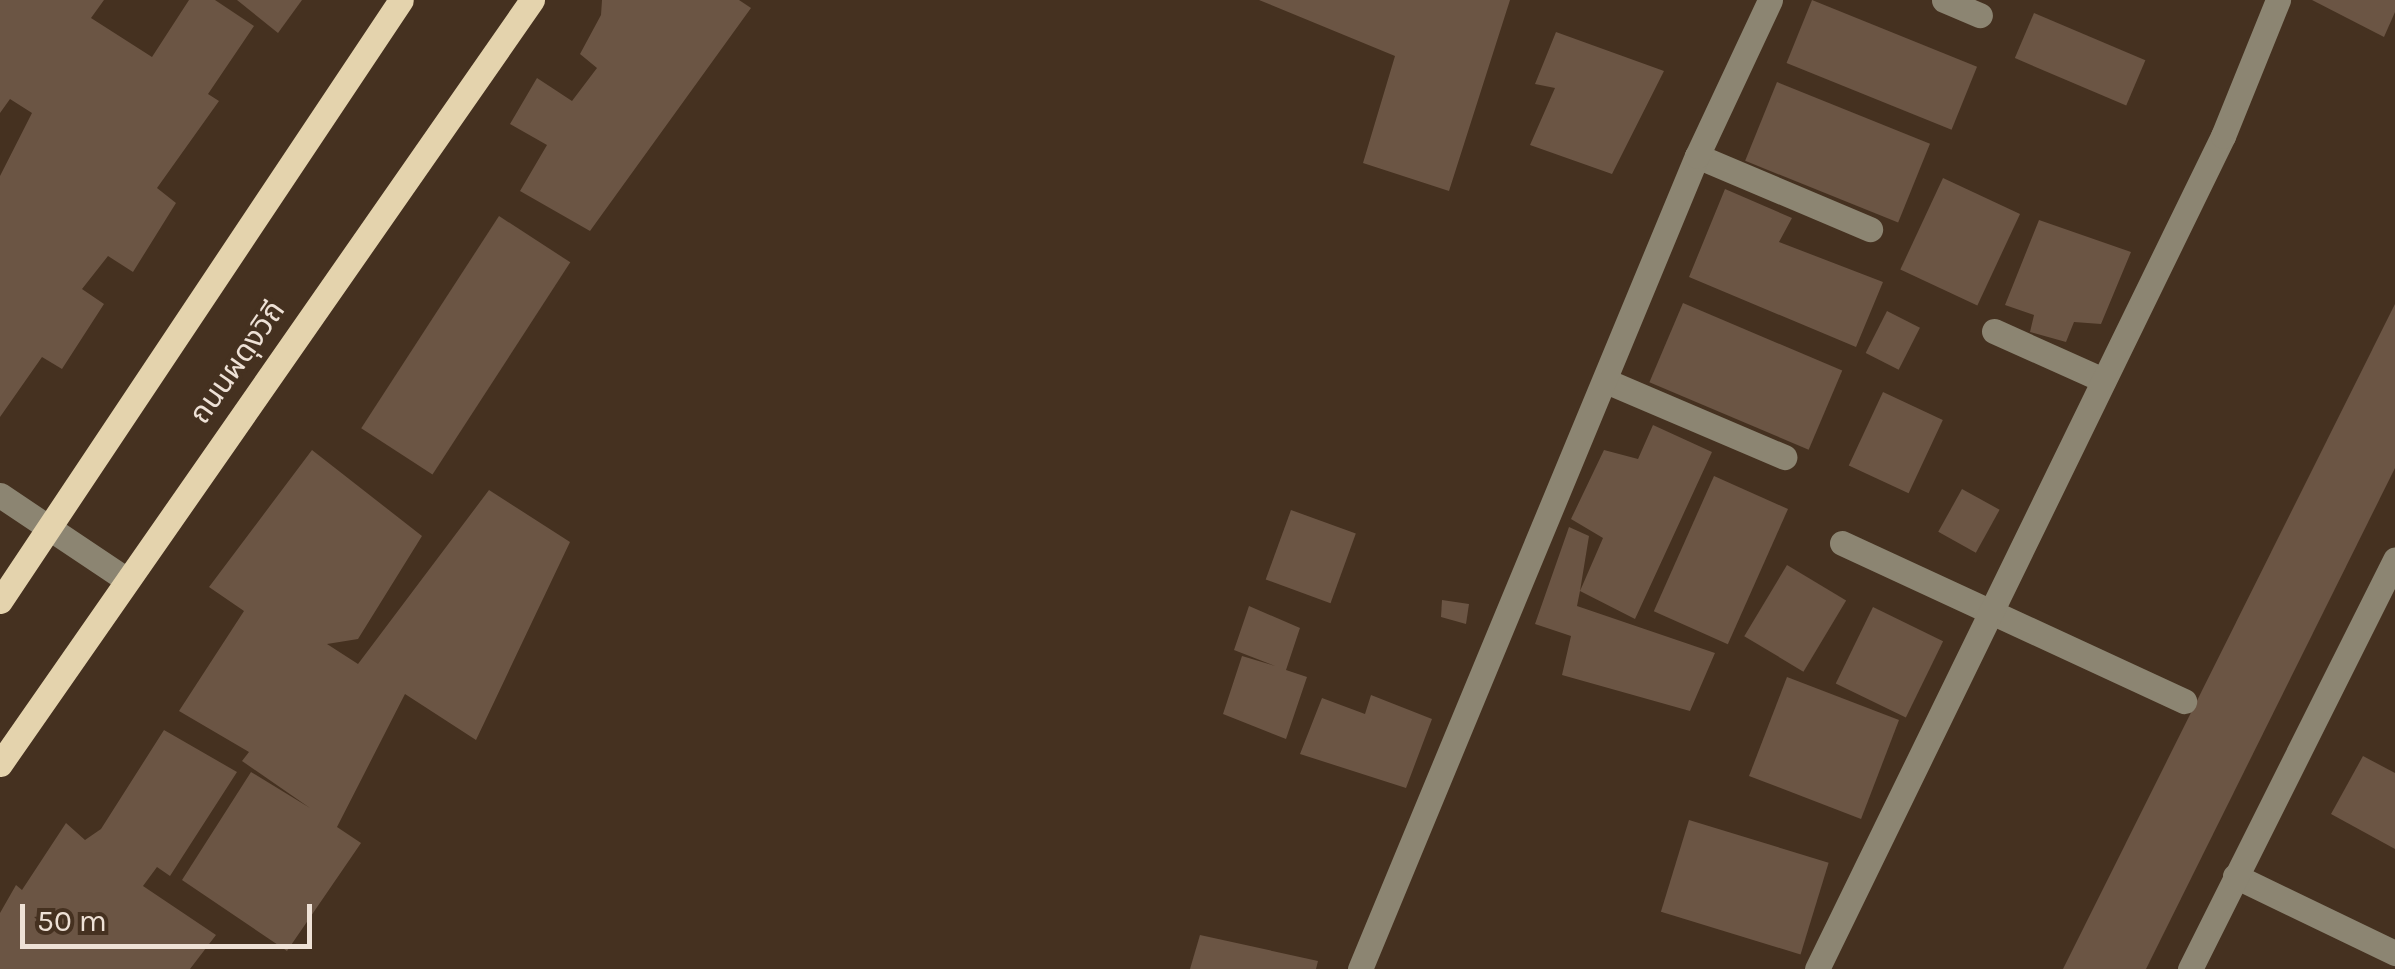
<!DOCTYPE html>
<html>
<head>
<meta charset="utf-8">
<style>
  body { margin:0 }
  #map { position:relative; width:2395px; height:969px; overflow:hidden; background:#453120; font-family:Karla,"Noto Sans Thai",sans-serif }
  div>[style] { position:absolute }
  .building>* { inset:0; background:#6b5544; transform-origin:0 0 }
  .minor>* { height:25px; margin:-12.5px; padding:0 12.5px; transform-origin:12.5px; border-radius:12.5px; background:#8c8572 }
  .major>* { height:25px; margin:-12.5px; padding:0 12.5px; transform-origin:12.5px; border-radius:12.5px; background:#e4d3ad }
  span { translate:-50% -50%; white-space:nowrap; text-align:center; line-height:1.15; -webkit-text-stroke:8px #453120; paint-order:stroke }
  .street-label { font-size:30px; color:#eee1d6 }
  .scale { position:absolute; left:20px; top:904px; width:292px; height:45px; box-sizing:border-box; border:5px solid #eee1d6; border-top:0; padding-left:12px; font-size:30px; line-height:35px; white-space:nowrap; color:#eee1d6; -webkit-text-stroke:8px #453120; paint-order:stroke }
</style>
</head>
<body>
<div id="map">
  <div class="building">
    <div style="clip-path:polygon(0 0,104px 0,91px 18px,152px 57px,189px 0,215px 0,254px 26px,208px 94px,219px 101px,157px 188px,176px 203px,133px 272px,108px 256px,82px 289px,104px 304px,62px 369px,42px 357px,0 417px,0 176px,32px 113px,10px 99px,0 113px)"></div>
    <div style="clip-path:polygon(237px 0,302px 0,278px 33px)"></div>
    <div style="clip-path:polygon(602px 0,739px 0,751px 8px,590px 231px,520px 191px,547px 145px,510px 124px,537px 78px,572px 101px,597px 68px,580px 54px,601px 15px)"></div>
    <div style="clip-path:polygon(1259px 0,1510px 0,1449px 191px,1363px 163px,1395px 56px)"></div>
    <div style="left:1812px;top:0;width:178px;height:68px;rotate:22deg"></div>
    <div style="clip-path:polygon(2312px 0,2395px 0,2395px 12px,2384px 37px)"></div>
    <div style="left:2034px;top:13px;width:121px;height:49px;rotate:23deg"></div>
    <div style="clip-path:polygon(1556px 32px,1664px 71px,1612px 174px,1530px 145px,1555px 88px,1535px 84px)"></div>
    <div style="left:1777px;top:82px;width:165px;height:85px;rotate:22deg"></div>
    <div style="left:1943px;top:178px;width:85px;height:101px;rotate:25deg"></div>
    <div style="clip-path:polygon(1725px 189px,1792px 218px,1779px 242px,1883px 282px,1856px 347px,1689px 277px)"></div>
    <div style="left:499px;top:216px;width:85px;height:253px;rotate:33deg"></div>
    <div style="clip-path:polygon(2039px 220px,2131px 252px,2101px 324px,2074px 322px,2066px 342px,2030px 332px,2034px 315px,2005px 305px)"></div>
    <div style="left:1683px;top:303px;width:173px;height:86px;rotate:23deg"></div>
    <div style="clip-path:polygon(2395px 304px,2395px 468px,2146px 969px,2063px 969px)"></div>
    <div style="left:1887px;top:311px;width:37px;height:47px;rotate:27deg"></div>
    <div style="left:1883px;top:392px;width:66px;height:81px;rotate:25deg"></div>
    <div style="clip-path:polygon(1653px 425px,1712px 452px,1635px 619px,1580px 591px,1577px 606px,1715px 653px,1690px 711px,1562px 675px,1571px 636px,1535px 624px,1569px 527px,1589px 536px,1580px 591px,1603px 538px,1571px 519px,1604px 450px,1638px 459px)"></div>
    <div style="clip-path:polygon(312px 450px,422px 536px,358px 639px,327px 644px,358px 664px,489px 490px,570px 542px,476px 740px,405px 694px,337px 827px,361px 843px,287px 951px,182px 880px,251px 772px,310px 808px,242px 761px,249px 752px,179px 711px,244px 611px,209px 587px)"></div>
    <div style="left:1714px;top:476px;width:81px;height:148px;rotate:24deg"></div>
    <div style="left:1962px;top:489px;width:43px;height:49px;rotate:29deg"></div>
    <div style="left:1291px;top:510px;width:69px;height:74px;rotate:20deg"></div>
    <div style="left:1787px;top:565px;width:69px;height:83px;rotate:31deg"></div>
    <div style="clip-path:polygon(1442px 600px,1469px 604px,1466px 624px,1441px 617px)"></div>
    <div style="clip-path:polygon(1249px 606px,1300px 628px,1286px 670px,1307px 677px,1286px 739px,1223px 714px,1242px 656px,1275px 666px,1234px 650px)"></div>
    <div style="left:1873px;top:607px;width:78px;height:85px;rotate:26deg"></div>
    <div style="left:1787px;top:677px;width:120px;height:106px;rotate:21deg"></div>
    <div style="clip-path:polygon(1371px 695px,1432px 719px,1406px 788px,1300px 754px,1322px 698px,1365px 714px)"></div>
    <div style="clip-path:polygon(164px 730px,237px 772px,170px 876px,157px 867px,143px 886px,216px 935px,190px 969px,0 969px,0 913px,16px 885px,22px 890px,66px 823px,85px 840px,101px 829px)"></div>
    <div style="clip-path:polygon(2363px 756px,2395px 773px,2395px 849px,2331px 814px)"></div>
    <div style="left:1689px;top:820px;width:146px;height:96px;rotate:17deg"></div>
    <div style="clip-path:polygon(1200px 935px,1318px 961px,1316px 969px,1190px 969px)"></div>
  </div>
  <div class="minor">
    <div style="left:1944px;top:0;width:39px;rotate:23deg"></div>
    <div style="left:1697px;top:156px;width:188px;rotate:22.9deg"></div>
    <div style="left:1994px;top:331px;width:120px;rotate:24.2deg"></div>
    <div style="left:1606px;top:381px;width:194px;rotate:23.1deg"></div>
    <div style="left:0;top:495px;width:149px;rotate:33.8deg"></div>
    <div style="left:1842px;top:543px;width:377px;rotate:24.8deg"></div>
    <div style="left:2235px;top:876px;width:178px;rotate:25.7deg"></div>
    <div style="left:1360px;top:969px;width:880px;rotate:-67.49deg"></div>
    <div style="left:1697px;top:156px;width:172px;rotate:-64.9deg"></div>
    <div style="left:1817px;top:969px;width:927px;rotate:-64.02deg"></div>
    <div style="left:2223px;top:136px;width:147px;rotate:-68deg"></div>
    <div style="left:2190px;top:969px;width:458px;rotate:-63.4deg"></div>
  </div>
  <div class="major">
    <div style="left:0;top:601px;width:722px;rotate:-56.29deg"></div>
    <div style="left:0;top:764px;width:931px;rotate:-55.15deg"></div>
  </div>
  <div class="street-label">
    <span style="left:237px;top:362px;rotate:-55deg">ถนนผดุงวิถี</span>
  </div>
  <div class="scale">50 m</div>
</div>
</body>
</html>
